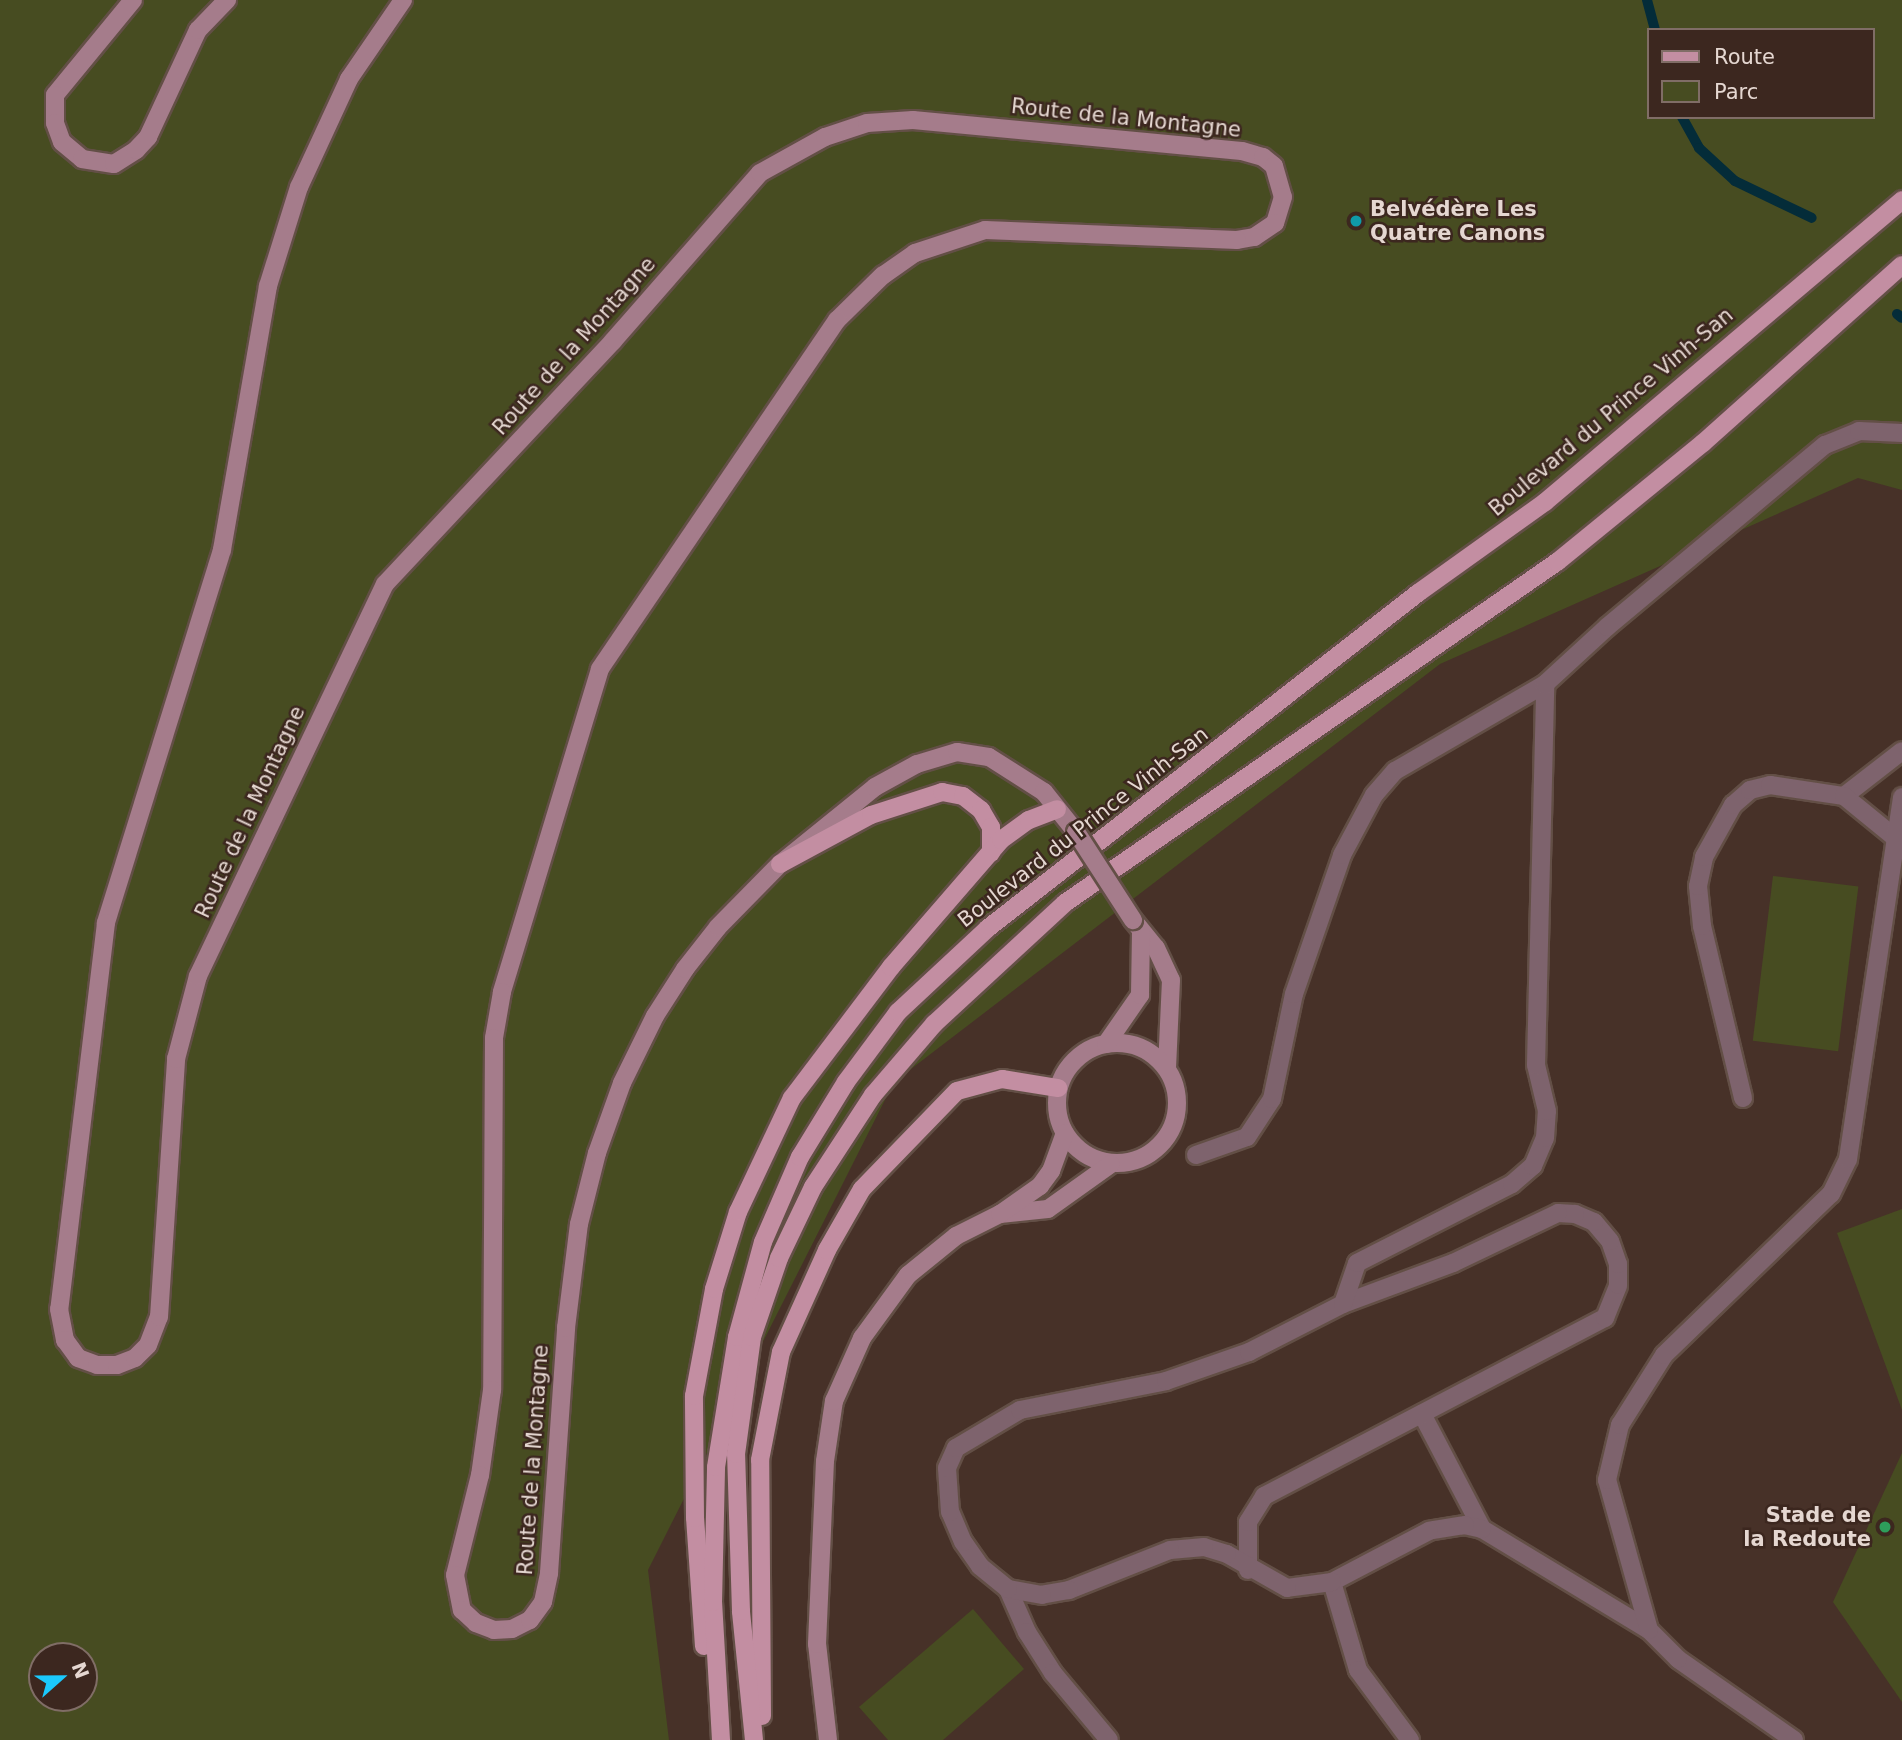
<!DOCTYPE html>
<html>
<head>
<meta charset="utf-8">
<style>
  body { margin:0 }
  #map { position:relative; width:1902px; height:1740px; overflow:hidden; background:#473128; font-family:"DejaVu Sans",sans-serif }
  div>[style] { position:absolute }
  .green>* { inset:0; background:#474c21; transform-origin:0 0 }
  .stream>* { height:10px; margin:-5px; padding:0 5px; transform-origin:5px; border-radius:5px; background:#042c39 }
  .roads { filter:drop-shadow(2px 0 #634f46) drop-shadow(-2px 0 #634f46) drop-shadow(0 2px #634f46) drop-shadow(0 -2px #634f46) }
  .minor>* { height:18px; margin:-9px; padding:0 9px; transform-origin:9px; border-radius:9px; background:#7e636d }
  .secondary>* { height:18px; margin:-9px; padding:0 9px; transform-origin:9px; border-radius:9px; background:#a57c8b }
  .secondary>.ring { margin:-9px; padding:0; box-sizing:content-box; background:none; border:18px solid #a57c8b; border-radius:50% }
  .primary>* { height:18px; margin:-9px; padding:0 9px; transform-origin:9px; border-radius:9px; background:#c38ea2 }
  .bridges { filter:drop-shadow(2px 0 #634f46) drop-shadow(-2px 0 #634f46) drop-shadow(0 2px #634f46) drop-shadow(0 -2px #634f46) }
  .secondary-bridge>* { height:18px; margin:-9px; padding:0 9px; transform-origin:9px; border-radius:9px; background:#a57c8b }
  .dots>* { width:19px; height:19px; translate:-50% -50%; box-sizing:border-box; border:4px solid #3c271f; border-radius:50% }
  span { translate:-50% -50%; white-space:nowrap; text-align:center; line-height:1.15; -webkit-text-stroke:5px #3c271f; paint-order:stroke }
  .street-label { font-size:21px; color:#e5d7d1 }
  .poi-label { font-size:21px; color:#e5d7d1; font-weight:700 }
  .left { translate:0 -50%; text-align:left }
  .right { translate:-100% -50%; text-align:right }
  .legend { position:absolute; left:1647px; top:28px; width:228px; height:91px; box-sizing:border-box; background:#3c271f; border:2px solid #806d66; margin:0; padding:9px 12px; list-style:none; font-size:21px; color:#e5d7d1 }
  .legend li { display:flex; align-items:center; gap:14px; height:35px }
  .legend b { width:35px; border:2px solid #806d66 }
  .north { position:absolute; left:28px; top:1642px; width:70px; height:70px; box-sizing:border-box; background:#3c271f; border:2px solid #806d66; border-radius:50%; rotate:69deg; font-size:19px; font-weight:700; line-height:28px; text-align:center; color:#e5d7d1 }
  .north::after { content:''; display:block; margin:auto; width:24px; height:32px; background:#1bc9fc; clip-path:polygon(50% 0,100% 100%,50% 72%,0 100%) }
</style>
</head>
<body>
<div id="map">
  <div class="green">
    <div style="clip-path:polygon(evenodd,0 0,1902px 0,1902px 490px,1858px 478px,1440px 664px,894px 1082px,648px 1570px,669px 1740px,0 1740px,0 0,1648px 30px,1872px 30px,1872px 117px,1648px 117px,1648px 30px,0 0,42px 1656px,84px 1656px,84px 1698px,42px 1698px,42px 1656px)"></div>
    <div style="left:1773px;top:876px;width:86px;height:166px;rotate:7deg"></div>
    <div style="clip-path:polygon(1902px 1209px,1902px 1410px,1837px 1233px)"></div>
    <div style="clip-path:polygon(1902px 1453px,1902px 1702px,1833px 1602px)"></div>
    <div style="clip-path:polygon(973px 1609px,1024px 1669px,943px 1740px,888px 1740px,859px 1707px)"></div>
  </div>
  <div class="stream">
    <div style="left:1647px;top:0;width:31px;rotate:75deg"></div>
    <div style="left:1682px;top:117px;width:35px;rotate:61deg"></div>
    <div style="left:1699px;top:148px;width:49px;rotate:42.5deg"></div>
    <div style="left:1735px;top:181px;width:85px;rotate:25.7deg"></div>
    <div style="left:1897px;top:314px;width:6px;rotate:39deg"></div>
  </div>
  <div class="roads">
    <div class="minor">
      <div style="left:1844px;top:796px;width:73px;rotate:-37.8deg"></div>
      <div style="left:1743px;top:1098px;width:177px;rotate:-103.4deg"></div>
      <div style="left:1702px;top:926px;width:40px;rotate:-95.7deg"></div>
      <div style="left:1698px;top:886px;width:30px;rotate:-78deg"></div>
      <div style="left:1704px;top:857px;width:60px;rotate:-60.9deg"></div>
      <div style="left:1733px;top:805px;width:23px;rotate:-41deg"></div>
      <div style="left:1750px;top:790px;width:21px;rotate:-14deg"></div>
      <div style="left:1770px;top:785px;width:75px;rotate:8.5deg"></div>
      <div style="left:1844px;top:796px;width:70px;rotate:39.2deg"></div>
      <div style="left:1196px;top:1155px;width:54px;rotate:-19.4deg"></div>
      <div style="left:1247px;top:1137px;width:45px;rotate:-56.7deg"></div>
      <div style="left:1272px;top:1099px;width:107px;rotate:-78.2deg"></div>
      <div style="left:1294px;top:994px;width:147px;rotate:-70.9deg"></div>
      <div style="left:1342px;top:855px;width:68px;rotate:-61.9deg"></div>
      <div style="left:1374px;top:795px;width:32px;rotate:-49deg"></div>
      <div style="left:1395px;top:771px;width:173px;rotate:-30.1deg"></div>
      <div style="left:1422px;top:1414px;width:130px;rotate:62.4deg"></div>
      <div style="left:1248px;top:1570px;width:48px;rotate:-90deg"></div>
      <div style="left:1248px;top:1522px;width:31px;rotate:-58deg"></div>
      <div style="left:1264px;top:1496px;width:385px;rotate:-27.6deg"></div>
      <div style="left:1605px;top:1318px;width:35px;rotate:-68deg"></div>
      <div style="left:1618px;top:1285px;width:21px;rotate:-90deg"></div>
      <div style="left:1618px;top:1264px;width:24px;rotate:-109deg"></div>
      <div style="left:1610px;top:1241px;width:25px;rotate:-130deg"></div>
      <div style="left:1594px;top:1222px;width:21px;rotate:-157deg"></div>
      <div style="left:1575px;top:1214px;width:17px;rotate:-177deg"></div>
      <div style="left:1558px;top:1213px;width:116px;rotate:154.5deg"></div>
      <div style="left:1453px;top:1263px;width:117px;rotate:159.6deg"></div>
      <div style="left:1332px;top:1582px;width:92px;rotate:73.5deg"></div>
      <div style="left:1358px;top:1670px;width:87px;rotate:53.4deg"></div>
      <div style="left:1008px;top:1589px;width:47px;rotate:66.2deg"></div>
      <div style="left:1027px;top:1632px;width:49px;rotate:57.6deg"></div>
      <div style="left:1053px;top:1673px;width:87px;rotate:50.1deg"></div>
      <div style="left:1649px;top:1630px;width:195px;rotate:-148.8deg"></div>
      <div style="left:1482px;top:1529px;width:17px;rotate:-167deg"></div>
      <div style="left:1465px;top:1525px;width:36px;rotate:171deg"></div>
      <div style="left:1429px;top:1531px;width:110px;rotate:152.3deg"></div>
      <div style="left:1332px;top:1582px;width:45px;rotate:172.4deg"></div>
      <div style="left:1287px;top:1588px;width:69px;rotate:-150.5deg"></div>
      <div style="left:1227px;top:1554px;width:24px;rotate:-163deg"></div>
      <div style="left:1204px;top:1547px;width:34px;rotate:175deg"></div>
      <div style="left:1170px;top:1550px;width:109px;rotate:158.4deg"></div>
      <div style="left:1069px;top:1590px;width:27px;rotate:170deg"></div>
      <div style="left:1042px;top:1595px;width:35px;rotate:-170deg"></div>
      <div style="left:1008px;top:1589px;width:36px;rotate:-141deg"></div>
      <div style="left:980px;top:1566px;width:29px;rotate:-125deg"></div>
      <div style="left:963px;top:1542px;width:33px;rotate:-113deg"></div>
      <div style="left:950px;top:1512px;width:44px;rotate:-93.9deg"></div>
      <div style="left:947px;top:1468px;width:22px;rotate:-66deg"></div>
      <div style="left:956px;top:1448px;width:74px;rotate:-30.7deg"></div>
      <div style="left:1020px;top:1410px;width:149px;rotate:-11.2deg"></div>
      <div style="left:1166px;top:1381px;width:88px;rotate:-19.3deg"></div>
      <div style="left:1249px;top:1352px;width:106px;rotate:-27.1deg"></div>
      <div style="left:1343px;top:1304px;width:43px;rotate:-71.1deg"></div>
      <div style="left:1357px;top:1263px;width:174px;rotate:-27deg"></div>
      <div style="left:1512px;top:1184px;width:28px;rotate:-41deg"></div>
      <div style="left:1533px;top:1166px;width:30px;rotate:-67deg"></div>
      <div style="left:1545px;top:1138px;width:27px;rotate:-86deg"></div>
      <div style="left:1547px;top:1111px;width:47px;rotate:-103.4deg"></div>
      <div style="left:1536px;top:1065px;width:381px;rotate:-88.6deg"></div>
      <div style="left:1545px;top:684px;width:84px;rotate:-42.6deg"></div>
      <div style="left:1607px;top:627px;width:284px;rotate:-39.9deg"></div>
      <div style="left:1825px;top:445px;width:37px;rotate:-22deg"></div>
      <div style="left:1859px;top:431px;width:43px;rotate:2.7deg"></div>
      <div style="left:1794px;top:1740px;width:141px;rotate:-145.1deg"></div>
      <div style="left:1678px;top:1659px;width:41px;rotate:-135deg"></div>
      <div style="left:1649px;top:1630px;width:156px;rotate:-105.6deg"></div>
      <div style="left:1607px;top:1480px;width:57px;rotate:-76.7deg"></div>
      <div style="left:1620px;top:1425px;width:83px;rotate:-57.8deg"></div>
      <div style="left:1664px;top:1355px;width:232px;rotate:-44deg"></div>
      <div style="left:1831px;top:1194px;width:39px;rotate:-64deg"></div>
      <div style="left:1848px;top:1159px;width:366px;rotate:-81.5deg"></div>
    </div>
    <div class="secondary">
      <div style="left:133px;top:0;width:123px;rotate:129.4deg"></div>
      <div style="left:55px;top:95px;width:28px;rotate:90deg"></div>
      <div style="left:55px;top:123px;width:20px;rotate:70deg"></div>
      <div style="left:62px;top:142px;width:26px;rotate:40deg"></div>
      <div style="left:82px;top:159px;width:32px;rotate:9deg"></div>
      <div style="left:114px;top:164px;width:26px;rotate:-32deg"></div>
      <div style="left:136px;top:150px;width:18px;rotate:-47deg"></div>
      <div style="left:148px;top:137px;width:118px;rotate:-65deg"></div>
      <div style="left:198px;top:30px;width:42px;rotate:-46deg"></div>
      <div style="left:403px;top:0;width:96px;rotate:124.4deg"></div>
      <div style="left:349px;top:79px;width:119px;rotate:114.8deg"></div>
      <div style="left:299px;top:187px;width:104px;rotate:107.4deg"></div>
      <div style="left:268px;top:286px;width:268px;rotate:99.9deg"></div>
      <div style="left:222px;top:550px;width:391px;rotate:107.3deg"></div>
      <div style="left:106px;top:923px;width:389px;rotate:96.9deg"></div>
      <div style="left:59px;top:1309px;width:32px;rotate:79deg"></div>
      <div style="left:65px;top:1340px;width:22px;rotate:54deg"></div>
      <div style="left:78px;top:1358px;width:20px;rotate:20deg"></div>
      <div style="left:97px;top:1365px;width:20px"></div>
      <div style="left:117px;top:1365px;width:19px;rotate:-21deg"></div>
      <div style="left:135px;top:1358px;width:18px;rotate:-45deg"></div>
      <div style="left:148px;top:1345px;width:30px;rotate:-69deg"></div>
      <div style="left:159px;top:1317px;width:259px;rotate:-86.2deg"></div>
      <div style="left:176px;top:1059px;width:86px;rotate:-75.2deg"></div>
      <div style="left:198px;top:976px;width:434px;rotate:-64.5deg"></div>
      <div style="left:385px;top:584px;width:333px;rotate:-46.8deg"></div>
      <div style="left:613px;top:341px;width:223px;rotate:-48.8deg"></div>
      <div style="left:760px;top:173px;width:74px;rotate:-29deg"></div>
      <div style="left:825px;top:137px;width:44px;rotate:-18.4deg"></div>
      <div style="left:867px;top:123px;width:46px;rotate:-3.7deg"></div>
      <div style="left:913px;top:120px;width:330px;rotate:5.4deg"></div>
      <div style="left:1242px;top:151px;width:22px;rotate:16deg"></div>
      <div style="left:1263px;top:157px;width:14px;rotate:39deg"></div>
      <div style="left:1274px;top:166px;width:32px;rotate:74deg"></div>
      <div style="left:1283px;top:197px;width:27px;rotate:107deg"></div>
      <div style="left:1275px;top:223px;width:25px;rotate:146deg"></div>
      <div style="left:1254px;top:237px;width:17px;rotate:170deg"></div>
      <div style="left:1237px;top:240px;width:252px;rotate:-177.7deg"></div>
      <div style="left:985px;top:230px;width:74px;rotate:161.8deg"></div>
      <div style="left:915px;top:253px;width:39px;rotate:145deg"></div>
      <div style="left:883px;top:275px;width:64px;rotate:135.6deg"></div>
      <div style="left:837px;top:320px;width:422px;rotate:124.2deg"></div>
      <div style="left:600px;top:669px;width:338px;rotate:106.9deg"></div>
      <div style="left:502px;top:992px;width:47px;rotate:99.9deg"></div>
      <div style="left:494px;top:1038px;width:352px;rotate:90.3deg"></div>
      <div style="left:492px;top:1390px;width:86px;rotate:98deg"></div>
      <div style="left:480px;top:1475px;width:103px;rotate:104deg"></div>
      <div style="left:455px;top:1575px;width:36px;rotate:79deg"></div>
      <div style="left:462px;top:1610px;width:19px;rotate:43deg"></div>
      <div style="left:476px;top:1623px;width:19px;rotate:21deg"></div>
      <div style="left:494px;top:1630px;width:18px;rotate:-3deg"></div>
      <div style="left:512px;top:1629px;width:20px;rotate:-27deg"></div>
      <div style="left:530px;top:1620px;width:22px;rotate:-54deg"></div>
      <div style="left:543px;top:1602px;width:30px;rotate:-78deg"></div>
      <div style="left:549px;top:1573px;width:246px;rotate:-86deg"></div>
      <div style="left:566px;top:1328px;width:105px;rotate:-82.9deg"></div>
      <div style="left:579px;top:1224px;width:73px;rotate:-75.8deg"></div>
      <div style="left:597px;top:1153px;width:74px;rotate:-70.3deg"></div>
      <div style="left:622px;top:1083px;width:75px;rotate:-63.8deg"></div>
      <div style="left:655px;top:1016px;width:56px;rotate:-57.4deg"></div>
      <div style="left:685px;top:969px;width:53px;rotate:-51.8deg"></div>
      <div style="left:718px;top:927px;width:88px;rotate:-45.5deg"></div>
      <div style="left:780px;top:864px;width:122px;rotate:-39deg"></div>
      <div style="left:875px;top:787px;width:48px;rotate:-28.7deg"></div>
      <div style="left:917px;top:764px;width:42px;rotate:-16.7deg"></div>
      <div style="left:957px;top:752px;width:32px;rotate:9deg"></div>
      <div style="left:989px;top:757px;width:65px;rotate:32.5deg"></div>
      <div style="left:1044px;top:792px;width:51px;rotate:51.3deg"></div>
      <div style="left:1133px;top:920px;width:36px;rotate:51deg"></div>
      <div style="left:1156px;top:948px;width:35px;rotate:65deg"></div>
      <div style="left:1171px;top:980px;width:88px;rotate:92.6deg"></div>
      <div class="ring" style="left:1057px;top:1043px;width:102px;height:102px"></div>
      <div style="left:1106px;top:1044px;width:60px;rotate:-55.2deg"></div>
      <div style="left:1140px;top:995px;width:63px;rotate:-89.1deg"></div>
      <div style="left:1000px;top:1214px;width:48px;rotate:-5.9deg"></div>
      <div style="left:1048px;top:1209px;width:77px;rotate:-35.5deg"></div>
      <div style="left:828px;top:1740px;width:97px;rotate:-96.5deg"></div>
      <div style="left:817px;top:1644px;width:183px;rotate:-87.5deg"></div>
      <div style="left:825px;top:1461px;width:61px;rotate:-81.5deg"></div>
      <div style="left:834px;top:1401px;width:69px;rotate:-66deg"></div>
      <div style="left:862px;top:1338px;width:78px;rotate:-53.9deg"></div>
      <div style="left:908px;top:1275px;width:62px;rotate:-39.1deg"></div>
      <div style="left:956px;top:1236px;width:49px;rotate:-26.6deg"></div>
      <div style="left:1000px;top:1214px;width:49px;rotate:-35deg"></div>
      <div style="left:1040px;top:1186px;width:19px;rotate:-54deg"></div>
      <div style="left:1051px;top:1171px;width:40px;rotate:-69.8deg"></div>
    </div>
    <div class="primary">
      <div style="left:780px;top:864px;width:103px;rotate:-28.3deg"></div>
      <div style="left:871px;top:815px;width:75px;rotate:-17.9deg"></div>
      <div style="left:942px;top:792px;width:21px;rotate:11deg"></div>
      <div style="left:963px;top:796px;width:23px;rotate:38deg"></div>
      <div style="left:981px;top:810px;width:20px;rotate:60deg"></div>
      <div style="left:991px;top:827px;width:26px;rotate:90deg"></div>
      <div style="left:704px;top:1646px;width:128px;rotate:-94deg"></div>
      <div style="left:695px;top:1518px;width:122px;rotate:-90.5deg"></div>
      <div style="left:694px;top:1396px;width:109px;rotate:-79.4deg"></div>
      <div style="left:714px;top:1289px;width:81px;rotate:-72.7deg"></div>
      <div style="left:738px;top:1212px;width:126px;rotate:-64.7deg"></div>
      <div style="left:792px;top:1098px;width:164px;rotate:-52.9deg"></div>
      <div style="left:891px;top:967px;width:168px;rotate:-49.1deg"></div>
      <div style="left:1001px;top:840px;width:34px;rotate:-36deg"></div>
      <div style="left:1029px;top:820px;width:30px;rotate:-21deg"></div>
      <div style="left:762px;top:1716px;width:256px;rotate:-90.4deg"></div>
      <div style="left:760px;top:1460px;width:110px;rotate:-79deg"></div>
      <div style="left:781px;top:1352px;width:112px;rotate:-65.7deg"></div>
      <div style="left:827px;top:1250px;width:70px;rotate:-60.2deg"></div>
      <div style="left:862px;top:1189px;width:136px;rotate:-45.9deg"></div>
      <div style="left:957px;top:1091px;width:47px;rotate:-14.9deg"></div>
      <div style="left:1002px;top:1079px;width:57px;rotate:9.1deg"></div>
      <div style="left:721px;top:1740px;width:138px;rotate:-93.3deg"></div>
      <div style="left:713px;top:1602px;width:135px;rotate:-88.7deg"></div>
      <div style="left:716px;top:1467px;width:132px;rotate:-80.8deg"></div>
      <div style="left:737px;top:1337px;width:98px;rotate:-74.7deg"></div>
      <div style="left:763px;top:1242px;width:93px;rotate:-66.5deg"></div>
      <div style="left:800px;top:1157px;width:88px;rotate:-58.5deg"></div>
      <div style="left:846px;top:1082px;width:87px;rotate:-53.4deg"></div>
      <div style="left:898px;top:1012px;width:123px;rotate:-43deg"></div>
      <div style="left:988px;top:928px;width:545px;rotate:-37.92deg"></div>
      <div style="left:1418px;top:593px;width:156px;rotate:-35.6deg"></div>
      <div style="left:1545px;top:502px;width:468px;rotate:-40.2deg"></div>
      <div style="left:754px;top:1740px;width:130px;rotate:-95.8deg"></div>
      <div style="left:741px;top:1611px;width:157px;rotate:-91.8deg"></div>
      <div style="left:736px;top:1454px;width:118px;rotate:-82.2deg"></div>
      <div style="left:752px;top:1337px;width:83px;rotate:-71.1deg"></div>
      <div style="left:779px;top:1258px;width:79px;rotate:-64.4deg"></div>
      <div style="left:813px;top:1187px;width:110px;rotate:-56.9deg"></div>
      <div style="left:873px;top:1095px;width:94px;rotate:-49.3deg"></div>
      <div style="left:934px;top:1024px;width:178px;rotate:-42.7deg"></div>
      <div style="left:1065px;top:903px;width:599px;rotate:-34.73deg"></div>
      <div style="left:1557px;top:562px;width:188px;rotate:-39.2deg"></div>
      <div style="left:1703px;top:443px;width:267px;rotate:-41.8deg"></div>
    </div>
  </div>
  <div class="bridges">
    <div class="secondary-bridge">
      <div style="left:1076px;top:832px;width:105px;rotate:57.1deg"></div>
    </div>
  </div>
  <div class="dots">
    <div style="left:1356px;top:221px;background:#0f9aa8"></div>
    <div style="left:1885px;top:1527px;background:#2e9e5b"></div>
  </div>
  <div class="street-label">
    <span style="left:1126px;top:118px;rotate:6deg">Route de la Montagne</span>
    <span style="left:574px;top:346px;rotate:-48deg">Route de la Montagne</span>
    <span style="left:1611px;top:412px;rotate:-40deg">Boulevard du Prince Vinh-San</span>
    <span style="left:250px;top:812px;rotate:-65deg">Route de la Montagne</span>
    <span style="left:1083px;top:827px;rotate:-38deg">Boulevard du Prince Vinh-San</span>
    <span style="left:533px;top:1460px;rotate:-86deg">Route de la Montagne</span>
  </div>
  <div class="poi-label">
    <span class="left" style="left:1370px;top:221px">Belvédère Les<br>Quatre Canons</span>
    <span class="right" style="left:1871px;top:1527px">Stade de<br>la Redoute</span>
  </div>
  <ul class="legend">
  <li><b style="height:9px;background:#c38ea2"></b>Route</li>
  <li><b style="height:19px;background:#474c21"></b>Parc</li>
  </ul>
  <div class="north">N</div>
</div>
</body>
</html>
